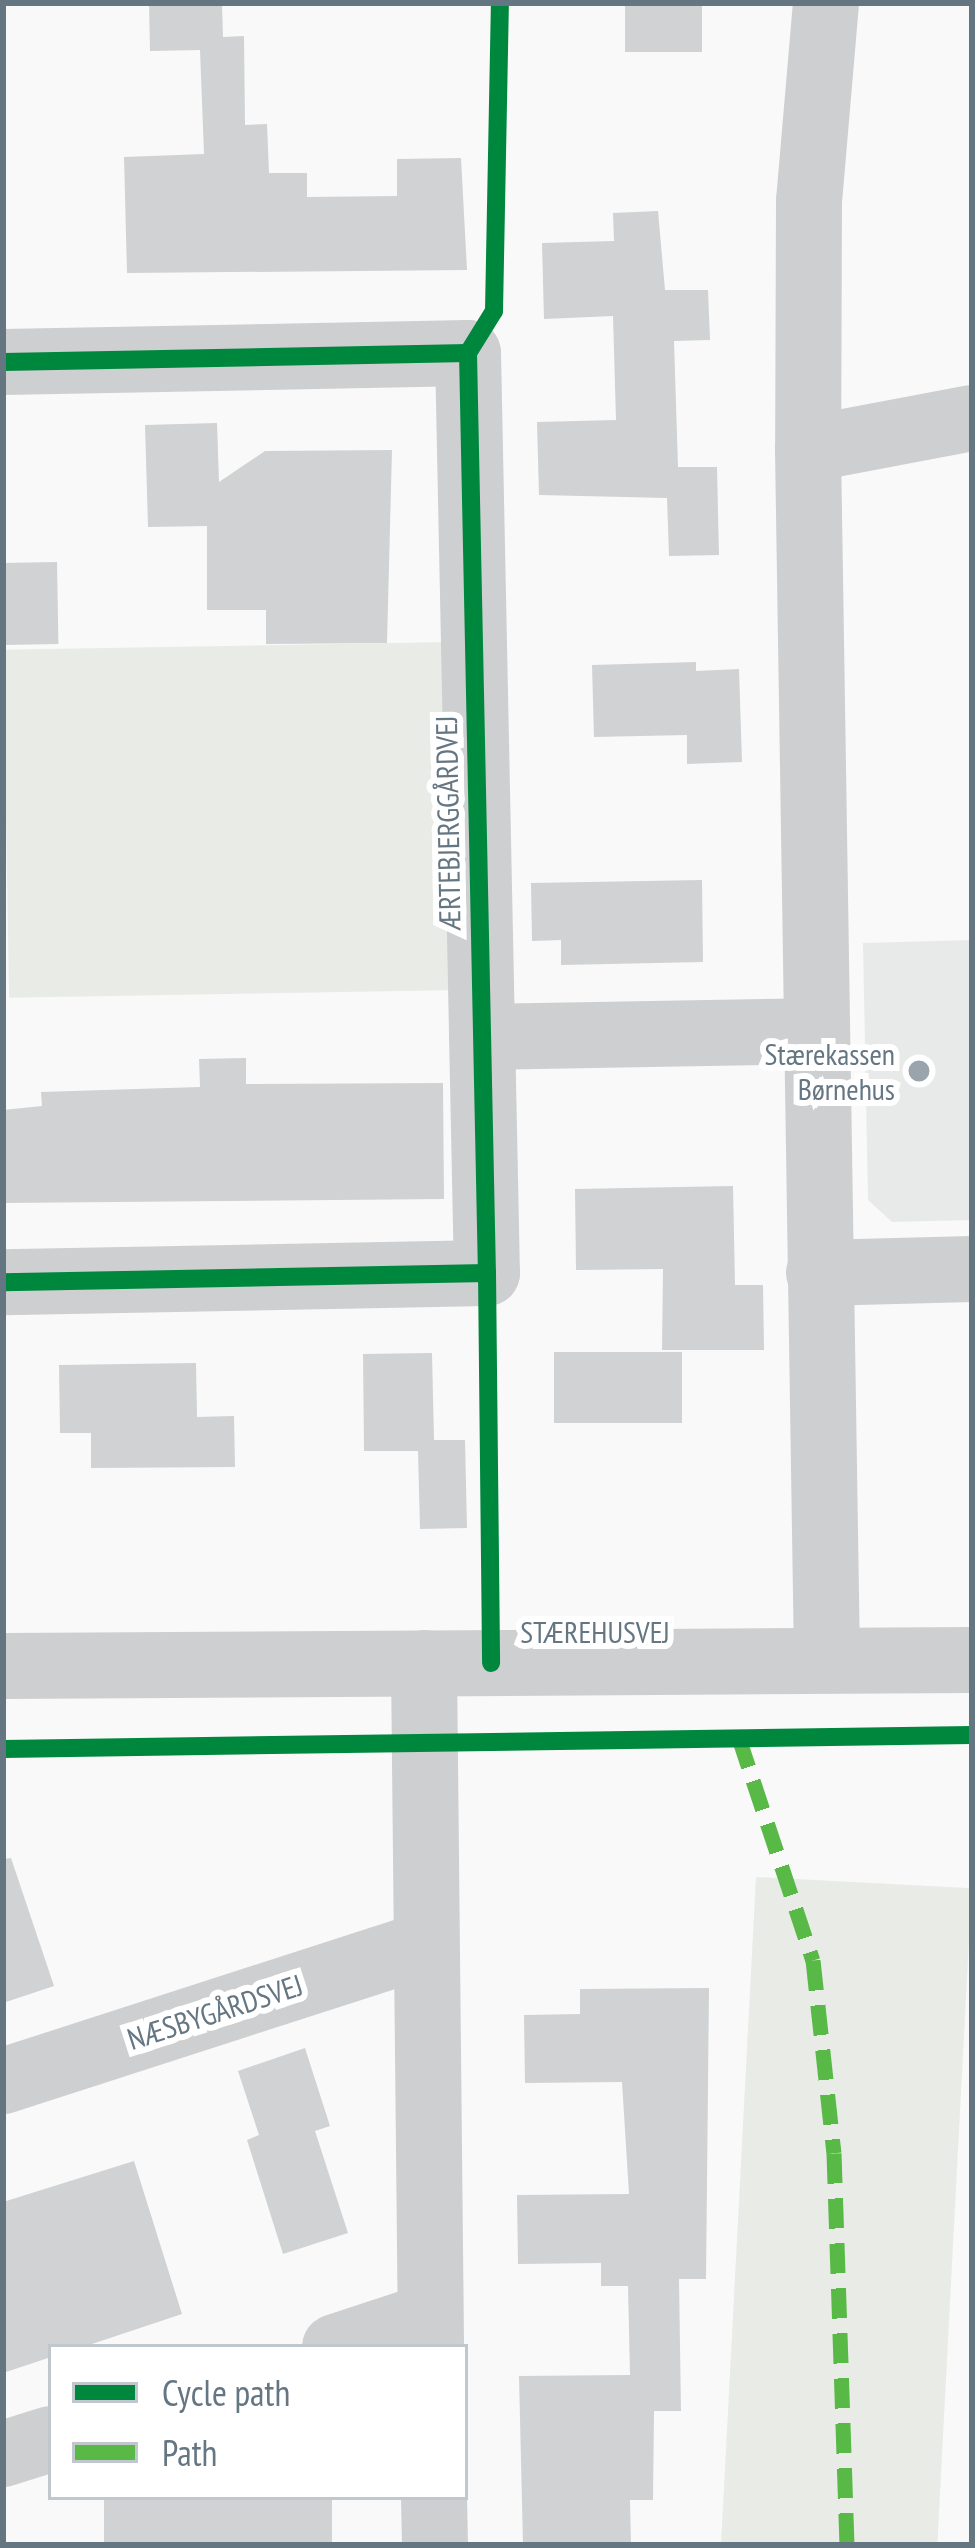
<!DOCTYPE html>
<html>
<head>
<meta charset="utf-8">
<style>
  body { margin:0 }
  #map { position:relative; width:975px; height:2548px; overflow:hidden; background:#f9f9f9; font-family:"PT Sans Narrow",sans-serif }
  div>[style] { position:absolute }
  .built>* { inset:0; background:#e8e9e9 }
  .green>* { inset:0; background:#e8ebe6; transform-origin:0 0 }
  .building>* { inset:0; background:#d0d2d3; transform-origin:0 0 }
  .minor>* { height:66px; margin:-33px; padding:0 33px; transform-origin:33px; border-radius:33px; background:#cecfd0 }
  .quiet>* { height:15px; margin-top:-7.5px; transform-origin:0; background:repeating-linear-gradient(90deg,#58b947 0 30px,transparent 0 45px) }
  .cycleway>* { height:18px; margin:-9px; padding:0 9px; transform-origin:9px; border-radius:9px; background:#00873e }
  .dots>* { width:33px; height:33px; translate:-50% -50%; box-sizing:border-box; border:6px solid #fff; border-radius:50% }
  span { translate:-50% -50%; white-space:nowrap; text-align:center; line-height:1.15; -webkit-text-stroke:12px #fff; paint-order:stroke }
  .street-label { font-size:30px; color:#657683 }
  .poi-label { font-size:30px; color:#657683 }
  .right { translate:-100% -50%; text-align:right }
  .frame { position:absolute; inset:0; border:6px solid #657683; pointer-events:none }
  .legend { position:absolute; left:48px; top:2344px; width:420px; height:156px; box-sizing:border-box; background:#fff; border:3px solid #c1c8cd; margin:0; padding:15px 21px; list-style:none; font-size:36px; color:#657683 }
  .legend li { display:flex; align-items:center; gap:24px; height:60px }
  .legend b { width:60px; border:3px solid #c1c8cd }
</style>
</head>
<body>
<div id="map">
  <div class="built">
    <div style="clip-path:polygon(972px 940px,972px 1220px,892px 1222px,868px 1200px,863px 943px)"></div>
  </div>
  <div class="green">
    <div style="left:452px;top:642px;width:348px;height:449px;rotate:89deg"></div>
    <div style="left:756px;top:1877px;width:216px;height:668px;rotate:3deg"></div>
  </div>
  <div class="building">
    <div style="clip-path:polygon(149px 3px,222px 3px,223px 37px,244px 36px,245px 125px,267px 124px,269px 173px,307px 173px,307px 197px,397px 196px,397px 159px,461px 158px,467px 270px,127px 273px,124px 157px,204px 154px,200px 50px,150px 51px)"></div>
    <div style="left:625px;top:3px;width:77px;height:49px"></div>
    <div style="clip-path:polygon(658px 211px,665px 290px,708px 290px,710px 340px,674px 341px,678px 467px,717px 467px,719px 555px,669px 556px,667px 498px,539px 495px,537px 422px,616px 420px,613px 316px,544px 319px,542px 243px,614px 241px,613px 213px)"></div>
    <div style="clip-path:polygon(217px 423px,219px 482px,265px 451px,392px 450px,387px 643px,266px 644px,266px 610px,207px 610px,207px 526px,148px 527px,145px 425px)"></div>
    <div style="left:57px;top:562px;width:82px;height:54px;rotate:89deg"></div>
    <div style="clip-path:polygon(696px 662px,696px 671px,739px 669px,742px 762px,687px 764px,687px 735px,594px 737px,592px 665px)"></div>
    <div style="clip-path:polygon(702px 880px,703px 962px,561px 965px,561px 940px,532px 941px,531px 883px)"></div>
    <div style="clip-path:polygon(246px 1058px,246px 1084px,443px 1083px,444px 1199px,3px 1203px,3px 1110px,42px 1106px,41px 1092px,200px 1087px,199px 1059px)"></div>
    <div style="clip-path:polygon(733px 1186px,735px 1285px,763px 1285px,764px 1350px,662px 1350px,663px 1269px,576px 1270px,575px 1189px)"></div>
    <div style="left:682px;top:1352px;width:71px;height:128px;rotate:90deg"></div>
    <div style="clip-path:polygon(432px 1353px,434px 1440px,465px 1440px,467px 1528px,420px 1529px,418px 1451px,364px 1451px,363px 1354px)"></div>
    <div style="clip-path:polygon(196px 1363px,197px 1417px,234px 1416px,235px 1467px,91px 1468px,91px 1433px,60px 1433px,59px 1365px)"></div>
    <div style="clip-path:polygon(11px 1858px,54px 1986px,3px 2003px,3px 1859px)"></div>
    <div style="clip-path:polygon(709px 1988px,706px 2279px,679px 2279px,681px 2411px,654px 2411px,653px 2500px,630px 2500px,631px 2545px,523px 2545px,519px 2376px,630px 2375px,628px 2286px,601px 2286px,601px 2263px,518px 2264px,517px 2195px,629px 2194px,622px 2082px,525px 2083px,524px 2015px,580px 2014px,580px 1989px)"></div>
    <div style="clip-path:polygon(305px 2048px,330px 2126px,315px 2131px,348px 2233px,283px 2254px,247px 2140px,259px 2135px,238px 2071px)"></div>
    <div style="clip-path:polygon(134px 2161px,182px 2314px,83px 2347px,51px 2347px,51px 2357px,3px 2373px,3px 2202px)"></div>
    <div style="left:104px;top:2497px;width:228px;height:50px"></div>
  </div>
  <div class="minor">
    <div style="left:826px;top:3px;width:199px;rotate:94.9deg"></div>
    <div style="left:809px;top:201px;width:248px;rotate:90.2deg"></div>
    <div style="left:808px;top:449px;width:1211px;rotate:89.1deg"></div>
    <div style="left:3px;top:362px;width:465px;rotate:-1.1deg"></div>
    <div style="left:468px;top:353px;width:920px;rotate:88.82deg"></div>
    <div style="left:487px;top:1273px;width:484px;rotate:178.9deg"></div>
    <div style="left:808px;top:449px;width:167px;rotate:-10.7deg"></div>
    <div style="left:482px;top:1037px;width:333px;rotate:-1deg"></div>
    <div style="left:819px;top:1273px;width:153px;rotate:-1.5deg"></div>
    <div style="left:424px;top:1663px;width:684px;rotate:89.41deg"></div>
    <div style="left:3px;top:1666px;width:969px;rotate:-0.35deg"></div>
    <div style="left:3px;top:2081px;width:445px;rotate:-17.9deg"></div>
    <div style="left:335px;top:2347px;width:100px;rotate:-18.1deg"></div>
    <div style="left:3px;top:2454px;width:50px;rotate:-17.4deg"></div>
    <div style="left:434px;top:2497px;width:48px;rotate:88.8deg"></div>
  </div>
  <div class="quiet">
    <div style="left:739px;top:1738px;width:234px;rotate:71.6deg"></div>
    <div style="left:813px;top:1960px;width:194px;rotate:83.8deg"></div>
    <div style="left:834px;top:2153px;width:392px;rotate:88.1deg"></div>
  </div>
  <div class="cycleway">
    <div style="left:468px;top:353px;width:49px;rotate:-58.2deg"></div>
    <div style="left:494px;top:311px;width:308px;rotate:-88.9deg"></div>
    <div style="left:3px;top:362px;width:465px;rotate:-1.1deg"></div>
    <div style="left:468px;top:353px;width:920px;rotate:88.82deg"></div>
    <div style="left:487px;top:1273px;width:484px;rotate:178.9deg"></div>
    <div style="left:487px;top:1273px;width:390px;rotate:89.4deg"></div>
    <div style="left:3px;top:1749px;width:969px;rotate:-0.83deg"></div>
  </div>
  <div class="dots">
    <div style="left:919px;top:1071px;background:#99a4ac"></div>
  </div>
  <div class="street-label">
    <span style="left:448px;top:823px;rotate:-91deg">ÆRTEBJERGGÅRDVEJ</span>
    <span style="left:595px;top:1632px">STÆREHUSVEJ</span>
    <span style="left:215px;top:2012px;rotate:-18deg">NÆSBYGÅRDSVEJ</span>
  </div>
  <div class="poi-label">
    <span class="right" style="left:895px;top:1071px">Stærekassen<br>Børnehus</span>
  </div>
  <div class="frame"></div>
  <ul class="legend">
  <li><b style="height:15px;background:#00873e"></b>Cycle path</li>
  <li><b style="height:15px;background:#58b947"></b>Path</li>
  </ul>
</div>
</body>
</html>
